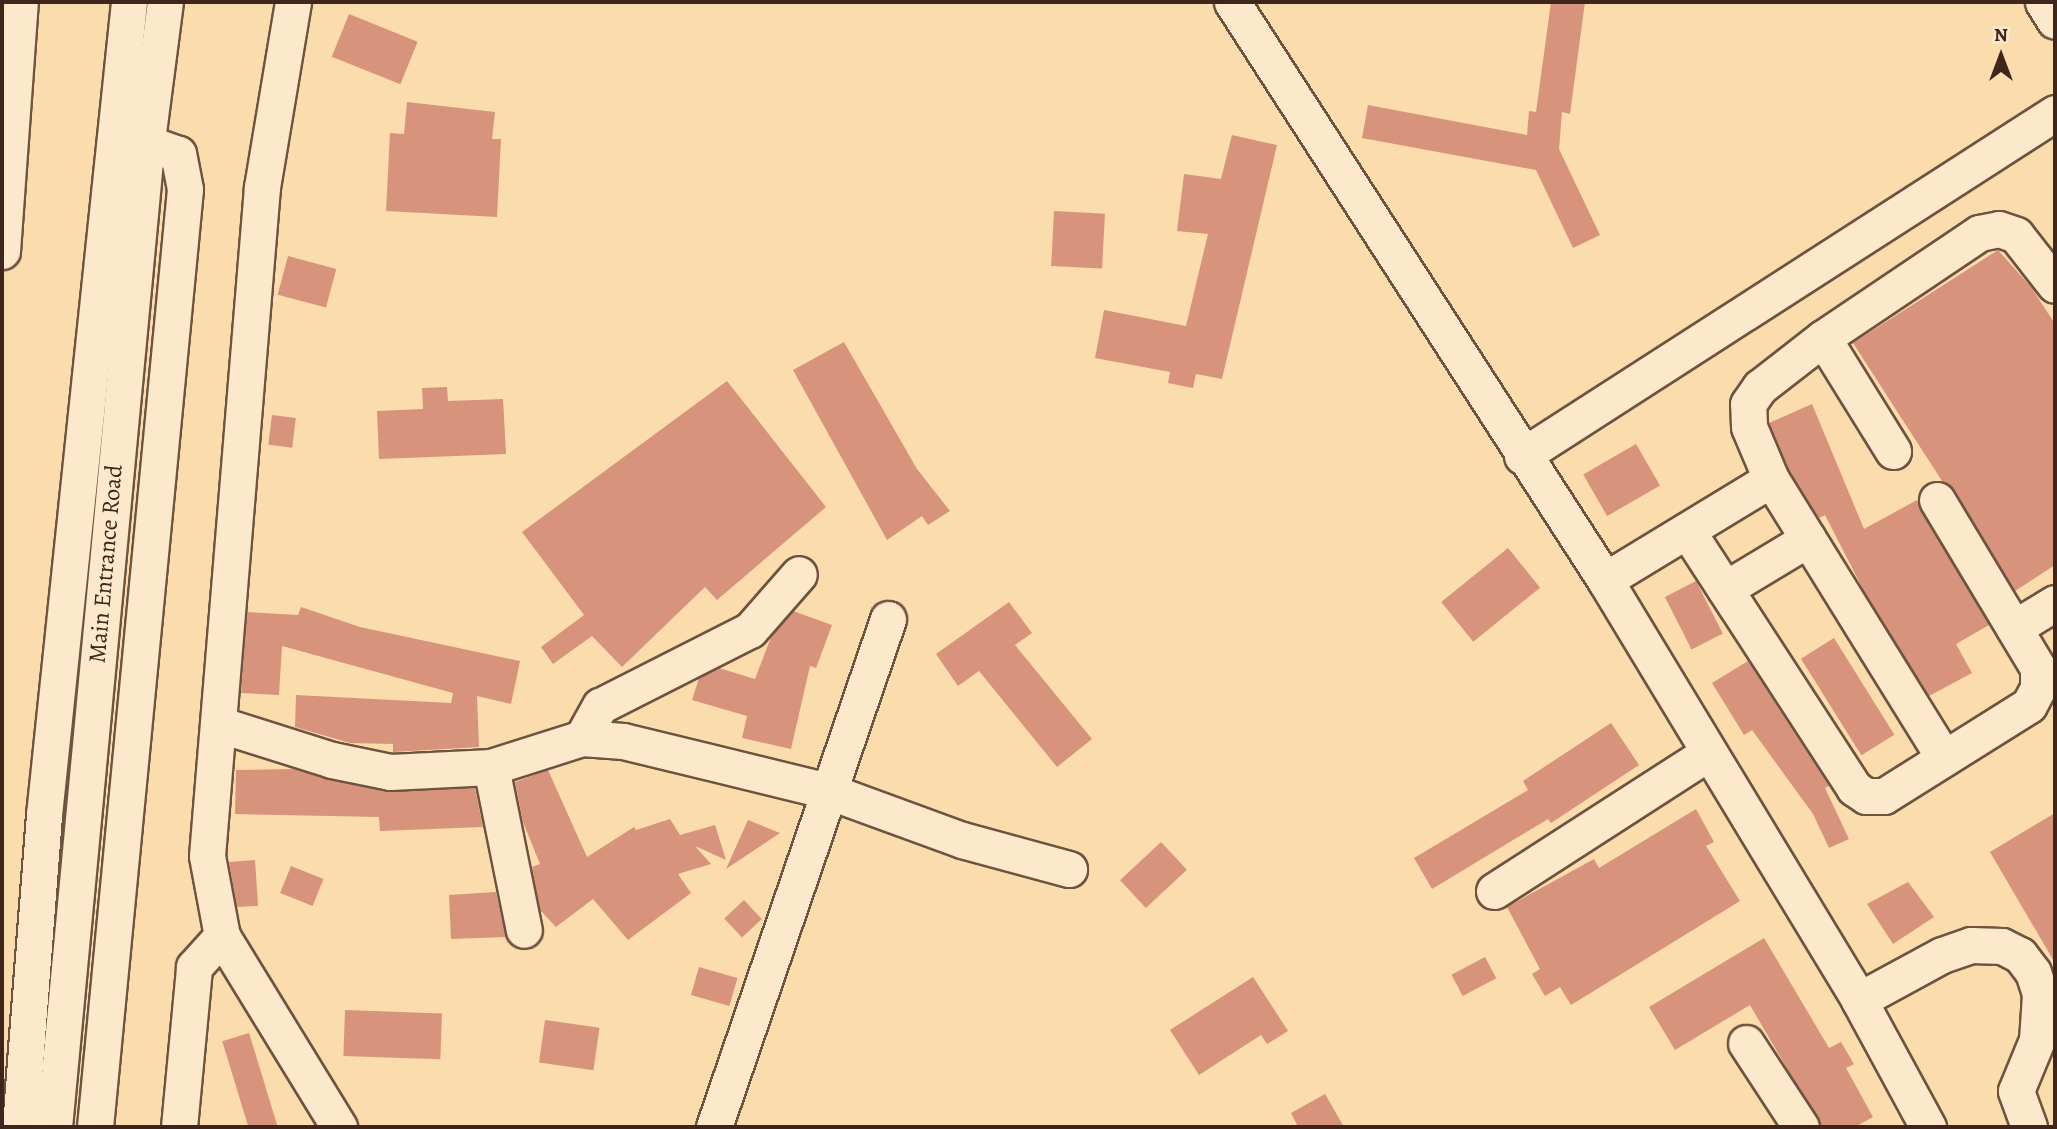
<!DOCTYPE html>
<html>
<head>
<meta charset="utf-8">
<style>
  body { margin:0 }
  #map { position:relative; width:2057px; height:1129px; overflow:hidden; background:#fbdcad; font-family:Alegreya,serif }
  div>[style] { position:absolute }
  .building>* { inset:0; background:#d8937c; transform-origin:0 0 }
  .roads { filter:drop-shadow(2px 0 #6e5340) drop-shadow(-2px 0 #6e5340) drop-shadow(0 2px #6e5340) drop-shadow(0 -2px #6e5340) }
  .minor>* { height:35px; margin:-17.5px; padding:0 17.5px; transform-origin:17.5px; border-radius:17.5px; background:#fce8ca }
  span { translate:-50% -50%; white-space:nowrap; text-align:center; line-height:1.15; -webkit-text-stroke:5px #fce8ca; paint-order:stroke }
  .street-label { font-size:24px; color:#3f251b }
  .frame { position:absolute; inset:0; border:4px solid #3f251b; pointer-events:none }
  .north { position:absolute; left:1966px; top:21px; width:70px; height:70px; -webkit-text-stroke:5px #fce8ca; paint-order:stroke; rotate:0deg; font-size:19px; font-weight:700; line-height:28px; text-align:center; color:#3f251b }
  .north::after { content:''; display:block; margin:auto; width:24px; height:32px; background:#3f251b; clip-path:polygon(50% 0,100% 100%,50% 72%,0 100%) }
</style>
</head>
<body>
<div id="map">
  <div class="building">
    <div style="clip-path:polygon(1551px 2px,1585px 2px,1570px 114px,1562px 112px,1559px 149px,1600px 235px,1573px 248px,1536px 170px,1362px 138px,1368px 105px,1527px 135px,1529px 111px,1536px 112px)"></div>
    <div style="left:349px;top:14px;width:74px;height:46px;rotate:22deg"></div>
    <div style="clip-path:polygon(407px 102px,495px 112px,492px 139px,501px 139px,497px 217px,386px 211px,390px 133px,404px 134px)"></div>
    <div style="clip-path:polygon(1232px 135px,1277px 145px,1222px 379px,1196px 374px,1193px 388px,1168px 383px,1170px 372px,1095px 358px,1104px 310px,1186px 326px,1208px 234px,1177px 231px,1184px 174px,1221px 179px)"></div>
    <div style="left:1054px;top:211px;width:51px;height:55px;rotate:3deg"></div>
    <div style="clip-path:polygon(1998px 250px,2031px 287px,2055px 324px,2055px 565px,2015px 591px,1954px 490px,1942px 481px,1853px 343px)"></div>
    <div style="left:288px;top:256px;width:50px;height:40px;rotate:15deg"></div>
    <div style="clip-path:polygon(844px 342px,917px 469px,950px 511px,928px 525px,922px 516px,887px 540px,793px 370px)"></div>
    <div style="clip-path:polygon(727px 381px,826px 507px,717px 600px,705px 587px,622px 667px,592px 636px,553px 664px,541px 647px,584px 615px,522px 532px)"></div>
    <div style="clip-path:polygon(447px 387px,448px 401px,503px 399px,506px 454px,379px 459px,377px 411px,423px 409px,422px 388px)"></div>
    <div style="clip-path:polygon(1812px 404px,1864px 529px,1917px 500px,1989px 625px,1956px 644px,1972px 673px,1929px 696px,1865px 593px,1825px 515px,1819px 518px,1789px 470px,1769px 423px)"></div>
    <div style="left:272px;top:415px;width:24px;height:30px;rotate:7deg"></div>
    <div style="left:1636px;top:444px;width:48px;height:61px;rotate:60deg"></div>
    <div style="left:1508px;top:548px;width:51px;height:86px;rotate:51deg"></div>
    <div style="left:1696px;top:581px;width:59px;height:35px;rotate:63deg"></div>
    <div style="clip-path:polygon(1009px 602px,1032px 633px,1015px 645px,1092px 739px,1057px 767px,979px 671px,958px 686px,936px 654px)"></div>
    <div style="clip-path:polygon(301px 607px,360px 627px,520px 661px,511px 704px,477px 696px,479px 747px,393px 752px,393px 744px,350px 743px,295px 727px,296px 695px,451px 703px,453px 693px,282px 646px,279px 695px,241px 693px,247px 612px,298px 615px)"></div>
    <div style="clip-path:polygon(793px 611px,832px 625px,816px 668px,810px 666px,791px 749px,742px 738px,747px 716px,692px 700px,699px 678px,719px 668px,755px 679px,771px 637px)"></div>
    <div style="left:1834px;top:638px;width:114px;height:39px;rotate:58deg"></div>
    <div style="clip-path:polygon(1748px 661px,1829px 786px,1825px 788px,1849px 839px,1829px 848px,1813px 814px,1752px 730px,1744px 735px,1712px 683px)"></div>
    <div style="clip-path:polygon(1611px 723px,1639px 765px,1551px 823px,1548px 819px,1432px 889px,1414px 858px,1528px 790px,1523px 781px)"></div>
    <div style="clip-path:polygon(293px 769px,386px 792px,475px 788px,483px 827px,380px 831px,379px 817px,235px 814px,236px 770px)"></div>
    <div style="clip-path:polygon(548px 770px,587px 857px,634px 827px,636px 830px,670px 819px,680px 835px,715px 825px,726px 860px,695px 846px,711px 864px,678px 874px,691px 893px,628px 940px,593px 899px,556px 927px,540px 910px,532px 867px,540px 864px,523px 822px,515px 782px)"></div>
    <div style="clip-path:polygon(1696px 809px,1714px 842px,1706px 846px,1740px 901px,1571px 1005px,1560px 987px,1545px 996px,1532px 974px,1540px 969px,1507px 907px,1594px 859px,1599px 868px)"></div>
    <div style="clip-path:polygon(2055px 813px,2055px 963px,1990px 852px)"></div>
    <div style="clip-path:polygon(748px 820px,780px 833px,726px 869px)"></div>
    <div style="left:1161px;top:842px;width:38px;height:56px;rotate:47deg"></div>
    <div style="clip-path:polygon(255px 860px,258px 906px,237px 907px,229px 862px)"></div>
    <div style="left:291px;top:866px;width:35px;height:29px;rotate:22deg"></div>
    <div style="clip-path:polygon(1908px 882px,1934px 917px,1893px 944px,1867px 904px)"></div>
    <div style="clip-path:polygon(496px 892px,506px 937px,451px 939px,449px 895px)"></div>
    <div style="left:744px;top:900px;width:26px;height:27px;rotate:47deg"></div>
    <div style="clip-path:polygon(1764px 938px,1829px 1048px,1841px 1042px,1854px 1064px,1846px 1068px,1873px 1117px,1855px 1127px,1821px 1127px,1750px 1005px,1675px 1050px,1649px 1007px)"></div>
    <div style="left:1485px;top:957px;width:24px;height:38px;rotate:62deg"></div>
    <div style="left:699px;top:967px;width:40px;height:29px;rotate:16deg"></div>
    <div style="clip-path:polygon(1253px 977px,1288px 1031px,1267px 1044px,1261px 1035px,1199px 1075px,1170px 1030px)"></div>
    <div style="left:345px;top:1010px;width:97px;height:46px;rotate:2deg"></div>
    <div style="left:545px;top:1020px;width:55px;height:43px;rotate:8deg"></div>
    <div style="left:249px;top:1033px;width:98px;height:28px;rotate:73deg"></div>
    <div style="clip-path:polygon(1325px 1094px,1344px 1127px,1298px 1127px,1291px 1113px)"></div>
  </div>
  <div class="roads">
    <div class="minor">
      <div style="left:293px;top:2px;width:188px;rotate:99.5deg"></div>
      <div style="left:262px;top:187px;width:671px;rotate:94.7deg"></div>
      <div style="left:207px;top:856px;width:81px;rotate:79.4deg"></div>
      <div style="left:222px;top:936px;width:224px;rotate:58.5deg"></div>
      <div style="left:1232px;top:2px;width:688px;rotate:57.16deg"></div>
      <div style="left:1605px;top:580px;width:491px;rotate:58.8deg"></div>
      <div style="left:1859px;top:1000px;width:145px;rotate:61.5deg"></div>
      <div style="left:2043px;top:2px;width:22px;rotate:58deg"></div>
      <div style="left:2px;top:251px;width:250px;rotate:-85.9deg"></div>
      <div style="left:1823px;top:338px;width:133px;rotate:58.2deg"></div>
      <div style="left:1522px;top:456px;width:634px;rotate:-32.76deg"></div>
      <div style="left:1688px;top:532px;width:305px;rotate:57deg"></div>
      <div style="left:1854px;top:788px;width:14px;rotate:34deg"></div>
      <div style="left:1866px;top:796px;width:18px"></div>
      <div style="left:1884px;top:796px;width:171px;rotate:-32.1deg"></div>
      <div style="left:2029px;top:705px;width:19px;rotate:-62deg"></div>
      <div style="left:2038px;top:688px;width:20px;rotate:-90deg"></div>
      <div style="left:2038px;top:668px;width:196px;rotate:-121deg"></div>
      <div style="left:1605px;top:580px;width:194px;rotate:-31.3deg"></div>
      <div style="left:1725px;top:589px;width:97px;rotate:-31.1deg"></div>
      <div style="left:2014px;top:628px;width:48px;rotate:-31.4deg"></div>
      <div style="left:218px;top:724px;width:120px;rotate:17.5deg"></div>
      <div style="left:332px;top:760px;width:59px;rotate:11.7deg"></div>
      <div style="left:390px;top:772px;width:101px;rotate:-2.8deg"></div>
      <div style="left:491px;top:767px;width:96px;rotate:-17.7deg"></div>
      <div style="left:582px;top:738px;width:41px;rotate:4.2deg"></div>
      <div style="left:623px;top:741px;width:211px;rotate:13.7deg"></div>
      <div style="left:828px;top:791px;width:143px;rotate:20.1deg"></div>
      <div style="left:962px;top:840px;width:111px;rotate:15.2deg"></div>
      <div style="left:582px;top:738px;width:37px;rotate:-61deg"></div>
      <div style="left:600px;top:706px;width:168px;rotate:-26.9deg"></div>
      <div style="left:750px;top:630px;width:74px;rotate:-48.8deg"></div>
      <div style="left:1944px;top:758px;width:328px;rotate:-121.8deg"></div>
      <div style="left:1771px;top:479px;width:56px;rotate:-112.9deg"></div>
      <div style="left:1749px;top:427px;width:23px;rotate:-92deg"></div>
      <div style="left:1748px;top:404px;width:21px;rotate:-55deg"></div>
      <div style="left:1760px;top:387px;width:80px;rotate:-37.9deg"></div>
      <div style="left:1823px;top:338px;width:188px;rotate:-33.9deg"></div>
      <div style="left:1979px;top:233px;width:20px;rotate:-11deg"></div>
      <div style="left:1999px;top:229px;width:18px;rotate:19deg"></div>
      <div style="left:2016px;top:235px;width:63px;rotate:52deg"></div>
      <div style="left:491px;top:767px;width:166px;rotate:78.6deg"></div>
      <div style="left:1494px;top:891px;width:255px;rotate:-32.8deg"></div>
      <div style="left:1859px;top:1000px;width:94px;rotate:-28.5deg"></div>
      <div style="left:1942px;top:955px;width:31px;rotate:-19deg"></div>
      <div style="left:1971px;top:945px;width:31px;rotate:2deg"></div>
      <div style="left:2002px;top:946px;width:20px;rotate:27deg"></div>
      <div style="left:2020px;top:955px;width:21px;rotate:53deg"></div>
      <div style="left:2033px;top:972px;width:23px;rotate:72deg"></div>
      <div style="left:2040px;top:994px;width:46px;rotate:93.7deg"></div>
      <div style="left:2037px;top:1040px;width:55px;rotate:112.4deg"></div>
      <div style="left:2016px;top:1091px;width:38px;rotate:70deg"></div>
      <div style="left:1746px;top:1043px;width:100px;rotate:56.8deg"></div>
      <div style="left:20px;top:1127px;width:313px;rotate:-85.6deg"></div>
      <div style="left:44px;top:815px;width:817px;rotate:-84.03deg"></div>
      <div style="left:54px;top:1127px;width:991px;rotate:-84.62deg"></div>
      <div style="left:147px;top:140px;width:139px;rotate:-82.6deg"></div>
      <div style="left:95px;top:1127px;width:942px;rotate:-84.52deg"></div>
      <div style="left:185px;top:189px;width:36px;rotate:-101deg"></div>
      <div style="left:178px;top:154px;width:56px;rotate:-160.3deg"></div>
      <div style="left:179px;top:1127px;width:161px;rotate:-84.6deg"></div>
      <div style="left:194px;top:967px;width:42px;rotate:-47.9deg"></div>
      <div style="left:714px;top:1127px;width:537px;rotate:-71.09deg"></div>
    </div>
  </div>
  <div class="street-label">
    <span style="left:106px;top:564px;rotate:-85deg">Main Entrance Road</span>
  </div>
  <div class="frame"></div>
  <div class="north">N</div>
</div>
</body>
</html>
